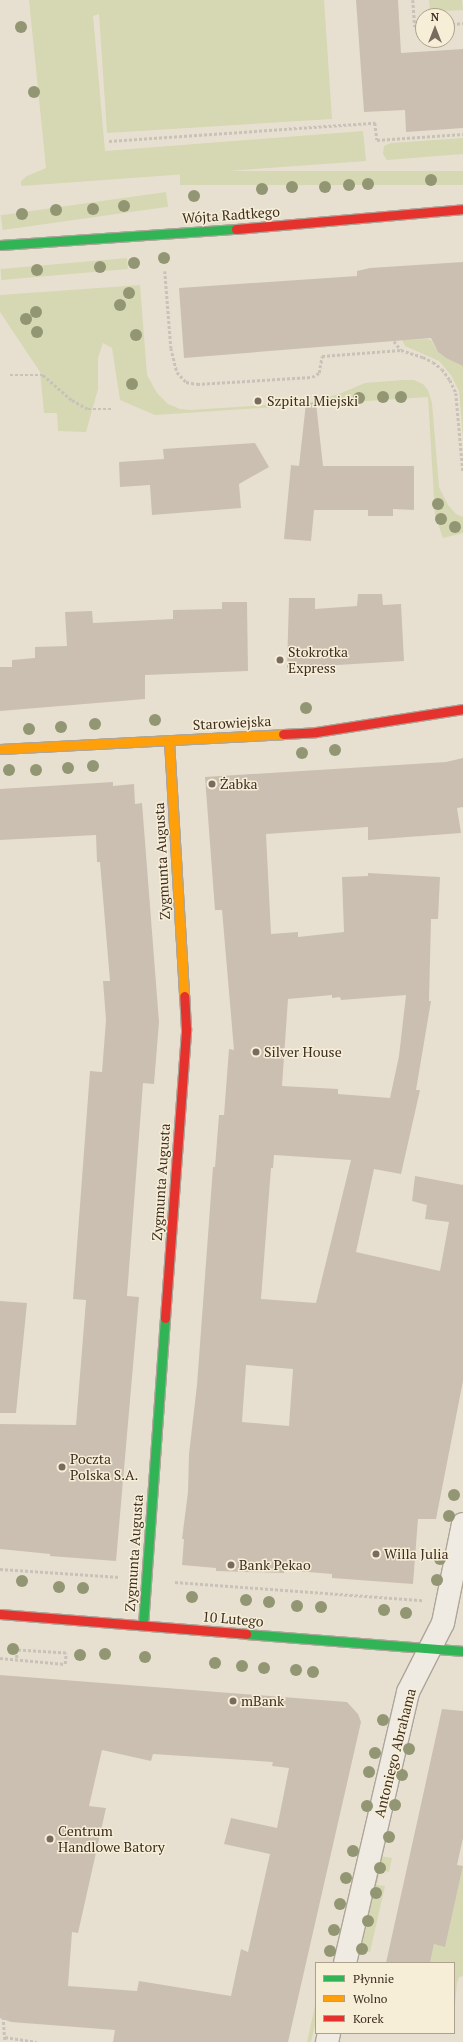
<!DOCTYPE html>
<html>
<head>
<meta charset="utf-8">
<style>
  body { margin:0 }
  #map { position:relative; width:463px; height:2042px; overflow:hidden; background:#e7e0d1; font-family:"PT Serif",serif }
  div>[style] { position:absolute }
  .green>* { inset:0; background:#d6d7b3; transform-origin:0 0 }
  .building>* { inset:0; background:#cbbfb2 }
  .path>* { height:2.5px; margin-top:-1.25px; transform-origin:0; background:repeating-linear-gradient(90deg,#c8c2b9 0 3px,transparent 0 5px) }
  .roads { filter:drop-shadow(1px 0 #ada599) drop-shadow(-1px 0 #ada599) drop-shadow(0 1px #ada599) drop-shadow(0 -1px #ada599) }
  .street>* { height:22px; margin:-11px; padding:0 11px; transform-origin:11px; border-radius:11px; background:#efebe3 }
  .fast>* { height:9px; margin:-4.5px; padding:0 4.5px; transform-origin:4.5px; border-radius:4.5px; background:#30b455 }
  .slow>* { height:9px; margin:-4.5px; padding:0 4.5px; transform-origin:4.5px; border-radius:4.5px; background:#ff9f0a }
  .jam>* { height:9px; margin:-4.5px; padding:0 4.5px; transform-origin:4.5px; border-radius:4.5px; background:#e5322d }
  .trees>* { width:12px; height:12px; margin:-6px; border-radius:50%; background:#929673 }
  .dots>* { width:11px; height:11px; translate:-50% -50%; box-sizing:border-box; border:2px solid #f7eed8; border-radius:50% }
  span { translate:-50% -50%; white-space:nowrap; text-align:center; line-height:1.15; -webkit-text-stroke:3px #f7eed8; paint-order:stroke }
  .street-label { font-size:14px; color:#3d2e20 }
  .poi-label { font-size:14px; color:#3d2e20 }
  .left { translate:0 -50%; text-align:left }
  .legend { position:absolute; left:315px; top:1962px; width:140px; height:72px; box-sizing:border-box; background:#f7eed8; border:1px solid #ada18e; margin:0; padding:5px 7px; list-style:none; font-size:12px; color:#3d2e20 }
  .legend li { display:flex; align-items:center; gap:8px; height:20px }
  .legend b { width:20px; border:1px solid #ada18e }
  .north { position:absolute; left:415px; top:8px; width:40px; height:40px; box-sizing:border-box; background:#f7eed8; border:1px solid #ada18e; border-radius:50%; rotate:0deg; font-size:11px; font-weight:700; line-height:16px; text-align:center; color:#3d2e20 }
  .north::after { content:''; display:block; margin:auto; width:14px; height:18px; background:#786c5e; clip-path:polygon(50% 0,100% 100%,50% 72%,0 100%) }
</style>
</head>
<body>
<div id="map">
  <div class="green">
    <div style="clip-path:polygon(29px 0,324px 0,332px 119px,107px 133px,99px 14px,93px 16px,105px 151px,363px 131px,366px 161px,21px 186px,21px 181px,27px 176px,46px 168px)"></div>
    <div style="clip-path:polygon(429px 0,462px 0,463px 10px,430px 12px)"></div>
    <div style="clip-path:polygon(463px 138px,463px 154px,387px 160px,383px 154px,384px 146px,391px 143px)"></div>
    <div style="left:463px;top:171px;width:14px;height:283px;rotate:90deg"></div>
    <div style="left:166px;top:192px;width:15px;height:167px;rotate:82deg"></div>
    <div style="left:127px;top:258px;width:11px;height:127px;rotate:85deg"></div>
    <div style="clip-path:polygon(140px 285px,147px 375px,157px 393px,168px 404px,180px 409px,190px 410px,312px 402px,339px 394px,365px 383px,403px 380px,414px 380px,423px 384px,428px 390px,432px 403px,439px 487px,448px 505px,456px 514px,463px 517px,463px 533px,443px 538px,435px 515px,428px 397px,155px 415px,120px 400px,112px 348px,103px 343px,98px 358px,98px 389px,86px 432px,58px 431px,57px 413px,44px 413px,40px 372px,0 312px,0 295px)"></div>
    <div style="clip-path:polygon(427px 339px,431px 340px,438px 352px,446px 358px,463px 361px,463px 440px,459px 391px,451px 375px,439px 361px,405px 346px,402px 340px)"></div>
    <div style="clip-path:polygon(374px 1855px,392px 1858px,389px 1872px,380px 1870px,377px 1885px,385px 1886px,370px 1952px,360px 1950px,364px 1935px,356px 1933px,360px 1913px,368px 1915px,372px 1901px,363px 1898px)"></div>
    <div style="clip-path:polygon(463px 1866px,463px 1976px,459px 1977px,457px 1983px,454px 2015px,454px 1963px,430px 1963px,434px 1944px,445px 1946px)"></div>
    <div style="clip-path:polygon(316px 2001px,316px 2021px,311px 2042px,307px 2042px)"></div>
  </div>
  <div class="building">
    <div style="clip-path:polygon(356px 0,398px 0,401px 53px,463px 49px,463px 128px,406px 132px,405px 110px,364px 112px)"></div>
    <div style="clip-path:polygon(463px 262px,463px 366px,446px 358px,438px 352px,431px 338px,184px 358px,179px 288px,357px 276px,357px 271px,370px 268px)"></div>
    <div style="clip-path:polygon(306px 403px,316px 403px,323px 466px,414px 466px,414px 510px,393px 509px,393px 516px,368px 516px,368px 510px,314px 510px,311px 541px,284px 539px,291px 465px,299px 466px)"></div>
    <div style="clip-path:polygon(255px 443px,269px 467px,239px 484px,241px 508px,152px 515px,150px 485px,120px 487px,119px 462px,164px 459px,163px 449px)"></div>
    <div style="clip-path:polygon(358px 594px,382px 594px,383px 605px,401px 604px,404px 661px,287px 668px,289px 598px,315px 598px,315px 609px,357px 606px)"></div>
    <div style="clip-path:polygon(222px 602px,247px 602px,248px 671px,145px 675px,145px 699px,0 711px,0 667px,12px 667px,12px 660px,35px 658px,35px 647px,67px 646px,65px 612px,92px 611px,93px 623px,173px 619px,173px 610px,222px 609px)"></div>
    <div style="clip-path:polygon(evenodd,463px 758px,463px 807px,457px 808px,461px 833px,368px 840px,368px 827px,266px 834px,271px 934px,298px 932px,298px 937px,344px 932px,342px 877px,368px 876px,368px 873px,440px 877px,438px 919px,431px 919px,429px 1001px,431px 1001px,416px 1090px,420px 1090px,401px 1174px,374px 1169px,356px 1252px,440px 1271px,449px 1222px,425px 1219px,427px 1205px,412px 1201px,415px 1176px,463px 1185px,463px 1381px,436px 1519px,418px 1519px,413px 1584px,332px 1578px,332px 1574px,284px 1570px,284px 1573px,216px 1571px,216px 1568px,182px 1565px,184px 1539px,182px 1539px,188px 1492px,189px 1454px,197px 1385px,213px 1167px,215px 1167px,219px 1115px,224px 1115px,229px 1049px,234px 1050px,222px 910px,215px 910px,205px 777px,446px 762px,463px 758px,332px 995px,332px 998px,340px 997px,341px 1000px,406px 995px,399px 1056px,390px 1098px,338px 1094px,338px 1089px,282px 1086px,288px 999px,332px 995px,463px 758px,274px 1155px,351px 1160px,316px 1303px,261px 1299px,271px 1168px,273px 1168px,274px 1155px,463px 758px,246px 1365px,293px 1369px,289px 1426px,242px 1422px,246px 1365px)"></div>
    <div style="clip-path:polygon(113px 782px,113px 786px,134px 784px,135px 804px,142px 803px,159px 1022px,154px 1084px,143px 1083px,127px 1296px,139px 1297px,116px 1561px,50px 1556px,50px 1554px,0 1549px,0 1424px,76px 1425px,86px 1300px,73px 1299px,90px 1071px,102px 1072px,106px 1020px,103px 981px,110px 981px,100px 862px,97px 862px,96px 835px,0 840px,0 789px)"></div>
    <div style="clip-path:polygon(0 1301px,27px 1303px,16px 1413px,0 1413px)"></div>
    <div style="clip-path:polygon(evenodd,0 1675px,347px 1702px,358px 1714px,361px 1722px,288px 2042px,113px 2042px,115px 2030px,11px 2022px,0 2018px,0 1675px,102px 1750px,151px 1761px,153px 1754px,273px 1762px,272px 1766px,289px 1768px,277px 1828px,231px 1818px,224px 1844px,270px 1854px,248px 1952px,241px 1949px,231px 1996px,139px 1981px,137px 1991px,68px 1986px,72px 1932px,78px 1933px,106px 1808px,89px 1806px,102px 1750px)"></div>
    <div style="clip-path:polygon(442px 1709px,463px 1711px,463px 1838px,457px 1865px,463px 1866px,445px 1947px,434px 1944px,430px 1963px,386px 1963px)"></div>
  </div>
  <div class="path">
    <div style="left:413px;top:0;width:27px;rotate:86deg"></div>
    <div style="left:415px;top:27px;width:8px"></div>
    <div style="left:447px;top:25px;width:16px;rotate:-7deg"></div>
    <div style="left:109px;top:141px;width:267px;rotate:-3.9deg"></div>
    <div style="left:375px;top:123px;width:17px;rotate:83deg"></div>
    <div style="left:377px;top:140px;width:86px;rotate:-4deg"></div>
    <div style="left:165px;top:271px;width:77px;rotate:85.5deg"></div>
    <div style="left:171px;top:348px;width:25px;rotate:76deg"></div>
    <div style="left:177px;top:372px;width:13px;rotate:48deg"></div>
    <div style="left:186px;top:382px;width:11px;rotate:10deg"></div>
    <div style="left:197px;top:384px;width:115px;rotate:-3.5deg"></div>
    <div style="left:312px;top:377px;width:8px;rotate:-30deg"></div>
    <div style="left:319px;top:373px;width:17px;rotate:-80deg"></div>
    <div style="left:322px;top:356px;width:79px;rotate:-4.3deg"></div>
    <div style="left:394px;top:341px;width:11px;rotate:52deg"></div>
    <div style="left:401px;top:350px;width:23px;rotate:18deg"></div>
    <div style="left:423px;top:357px;width:11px;rotate:27deg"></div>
    <div style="left:433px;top:362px;width:11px;rotate:38deg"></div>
    <div style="left:442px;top:369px;width:14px;rotate:54deg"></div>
    <div style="left:450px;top:380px;width:14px;rotate:65deg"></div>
    <div style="left:456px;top:393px;width:78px;rotate:84.9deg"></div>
    <div style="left:10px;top:375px;width:33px"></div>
    <div style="left:43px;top:375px;width:38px;rotate:41deg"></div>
    <div style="left:72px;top:400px;width:18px;rotate:29deg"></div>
    <div style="left:88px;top:409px;width:25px"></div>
    <div style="left:0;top:1569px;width:120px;rotate:3.8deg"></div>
    <div style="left:175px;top:1582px;width:248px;rotate:4.2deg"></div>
    <div style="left:0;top:1658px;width:65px;rotate:5.3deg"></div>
    <div style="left:65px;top:1664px;width:11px;rotate:-85deg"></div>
    <div style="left:66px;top:1653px;width:49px;rotate:-176.5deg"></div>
    <div style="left:17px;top:1650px;width:10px;rotate:90deg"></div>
    <div style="left:3px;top:2012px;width:30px;rotate:86deg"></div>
    <div style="left:5px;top:2037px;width:32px;rotate:9deg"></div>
  </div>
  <div class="roads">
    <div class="street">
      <div style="left:345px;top:1963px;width:278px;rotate:-76.9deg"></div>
      <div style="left:408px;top:1692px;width:77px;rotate:-63.1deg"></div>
      <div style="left:443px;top:1623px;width:101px;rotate:-78.6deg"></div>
      <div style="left:327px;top:2042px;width:9px;rotate:-77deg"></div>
    </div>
    <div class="fast">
      <div style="left:0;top:245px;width:237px;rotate:-3.9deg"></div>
      <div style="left:143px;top:1625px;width:308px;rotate:-85.9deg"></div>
      <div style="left:246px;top:1634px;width:218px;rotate:4.5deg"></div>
    </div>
    <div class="slow">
      <div style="left:169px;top:741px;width:255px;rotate:86.6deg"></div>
      <div style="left:0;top:749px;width:283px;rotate:-3deg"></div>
    </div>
    <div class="jam">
      <div style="left:236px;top:229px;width:228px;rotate:-5deg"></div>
      <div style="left:283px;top:734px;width:33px;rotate:-3deg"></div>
      <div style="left:316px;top:732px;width:149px;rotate:-8.9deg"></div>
      <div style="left:165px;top:1318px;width:290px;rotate:-85.8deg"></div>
      <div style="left:186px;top:1029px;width:33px;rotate:-93deg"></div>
      <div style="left:0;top:1614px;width:247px;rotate:4.6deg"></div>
    </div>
  </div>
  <div class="trees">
    <div style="left:21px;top:27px"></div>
    <div style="left:34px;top:92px"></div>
    <div style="left:431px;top:180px"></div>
    <div style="left:368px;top:184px"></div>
    <div style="left:349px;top:185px"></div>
    <div style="left:292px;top:187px"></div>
    <div style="left:325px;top:187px"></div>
    <div style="left:262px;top:189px"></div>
    <div style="left:194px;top:196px"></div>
    <div style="left:124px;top:206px"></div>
    <div style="left:93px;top:209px"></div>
    <div style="left:56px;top:210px"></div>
    <div style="left:22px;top:214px"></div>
    <div style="left:164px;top:258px"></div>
    <div style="left:134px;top:263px"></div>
    <div style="left:100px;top:267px"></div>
    <div style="left:37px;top:270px"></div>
    <div style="left:129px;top:293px"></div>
    <div style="left:120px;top:305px"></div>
    <div style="left:36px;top:312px"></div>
    <div style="left:26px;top:319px"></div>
    <div style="left:37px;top:332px"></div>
    <div style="left:136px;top:335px"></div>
    <div style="left:132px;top:384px"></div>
    <div style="left:383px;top:397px"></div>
    <div style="left:401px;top:397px"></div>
    <div style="left:359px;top:398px"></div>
    <div style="left:438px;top:504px"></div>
    <div style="left:441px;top:519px"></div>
    <div style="left:455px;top:527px"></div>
    <div style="left:306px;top:708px"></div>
    <div style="left:155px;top:720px"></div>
    <div style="left:95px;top:724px"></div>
    <div style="left:61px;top:727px"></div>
    <div style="left:29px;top:729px"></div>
    <div style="left:335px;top:750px"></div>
    <div style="left:302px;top:753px"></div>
    <div style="left:93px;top:766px"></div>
    <div style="left:68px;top:768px"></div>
    <div style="left:9px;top:770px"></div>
    <div style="left:36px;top:770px"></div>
    <div style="left:454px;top:1495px"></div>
    <div style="left:449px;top:1516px"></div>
    <div style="left:440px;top:1559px"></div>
    <div style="left:437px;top:1580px"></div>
    <div style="left:22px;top:1581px"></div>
    <div style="left:59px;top:1587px"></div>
    <div style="left:83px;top:1588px"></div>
    <div style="left:192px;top:1597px"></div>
    <div style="left:246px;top:1600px"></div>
    <div style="left:269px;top:1602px"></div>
    <div style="left:297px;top:1606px"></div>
    <div style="left:321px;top:1607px"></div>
    <div style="left:384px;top:1610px"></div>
    <div style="left:406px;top:1613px"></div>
    <div style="left:13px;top:1649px"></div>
    <div style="left:105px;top:1654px"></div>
    <div style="left:80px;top:1655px"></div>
    <div style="left:145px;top:1657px"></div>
    <div style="left:215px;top:1663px"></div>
    <div style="left:242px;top:1666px"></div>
    <div style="left:264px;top:1668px"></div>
    <div style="left:296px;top:1670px"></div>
    <div style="left:313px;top:1672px"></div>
    <div style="left:383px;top:1720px"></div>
    <div style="left:409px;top:1749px"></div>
    <div style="left:375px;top:1753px"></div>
    <div style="left:369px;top:1772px"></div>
    <div style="left:402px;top:1775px"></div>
    <div style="left:395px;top:1805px"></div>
    <div style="left:367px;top:1806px"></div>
    <div style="left:389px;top:1837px"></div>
    <div style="left:353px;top:1851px"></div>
    <div style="left:380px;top:1868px"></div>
    <div style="left:346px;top:1878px"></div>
    <div style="left:376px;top:1893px"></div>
    <div style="left:340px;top:1904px"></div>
    <div style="left:368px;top:1921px"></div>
    <div style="left:334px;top:1930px"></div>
    <div style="left:362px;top:1949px"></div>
    <div style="left:330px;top:1951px"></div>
  </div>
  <div class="dots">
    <div style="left:258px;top:401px;background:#786c5e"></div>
    <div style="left:280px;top:660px;background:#786c5e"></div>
    <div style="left:212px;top:784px;background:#786c5e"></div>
    <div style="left:256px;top:1052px;background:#786c5e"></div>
    <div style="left:62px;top:1467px;background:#786c5e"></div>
    <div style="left:376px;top:1554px;background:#786c5e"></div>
    <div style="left:231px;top:1565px;background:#786c5e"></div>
    <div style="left:233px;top:1701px;background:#786c5e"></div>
    <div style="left:50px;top:1839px;background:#786c5e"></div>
  </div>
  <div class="street-label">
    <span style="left:231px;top:215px;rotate:-4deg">Wójta Radtkego</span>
    <span style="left:232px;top:723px;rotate:-3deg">Starowiejska</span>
    <span style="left:162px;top:861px;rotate:-93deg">Zygmunta Augusta</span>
    <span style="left:161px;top:1182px;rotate:-86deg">Zygmunta Augusta</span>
    <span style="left:134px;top:1553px;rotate:-86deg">Zygmunta Augusta</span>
    <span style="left:233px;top:1619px;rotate:5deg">10 Lutego</span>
    <span style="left:395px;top:1753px;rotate:-76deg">Antoniego Abrahama</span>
  </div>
  <div class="poi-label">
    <span class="left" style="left:267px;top:401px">Szpital Miejski</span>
    <span class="left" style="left:288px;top:660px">Stokrotka<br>Express</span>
    <span class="left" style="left:220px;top:784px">Żabka</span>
    <span class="left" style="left:264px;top:1052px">Silver House</span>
    <span class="left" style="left:70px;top:1467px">Poczta<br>Polska S.A.</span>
    <span class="left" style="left:384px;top:1554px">Willa Julia</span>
    <span class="left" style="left:239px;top:1565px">Bank Pekao</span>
    <span class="left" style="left:241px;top:1701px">mBank</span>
    <span class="left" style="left:58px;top:1839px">Centrum<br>Handlowe Batory</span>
  </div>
  <ul class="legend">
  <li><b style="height:5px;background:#30b455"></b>Płynnie</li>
  <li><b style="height:5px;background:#ff9f0a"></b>Wolno</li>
  <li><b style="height:5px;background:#e5322d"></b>Korek</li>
  </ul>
  <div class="north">N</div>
</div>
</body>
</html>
